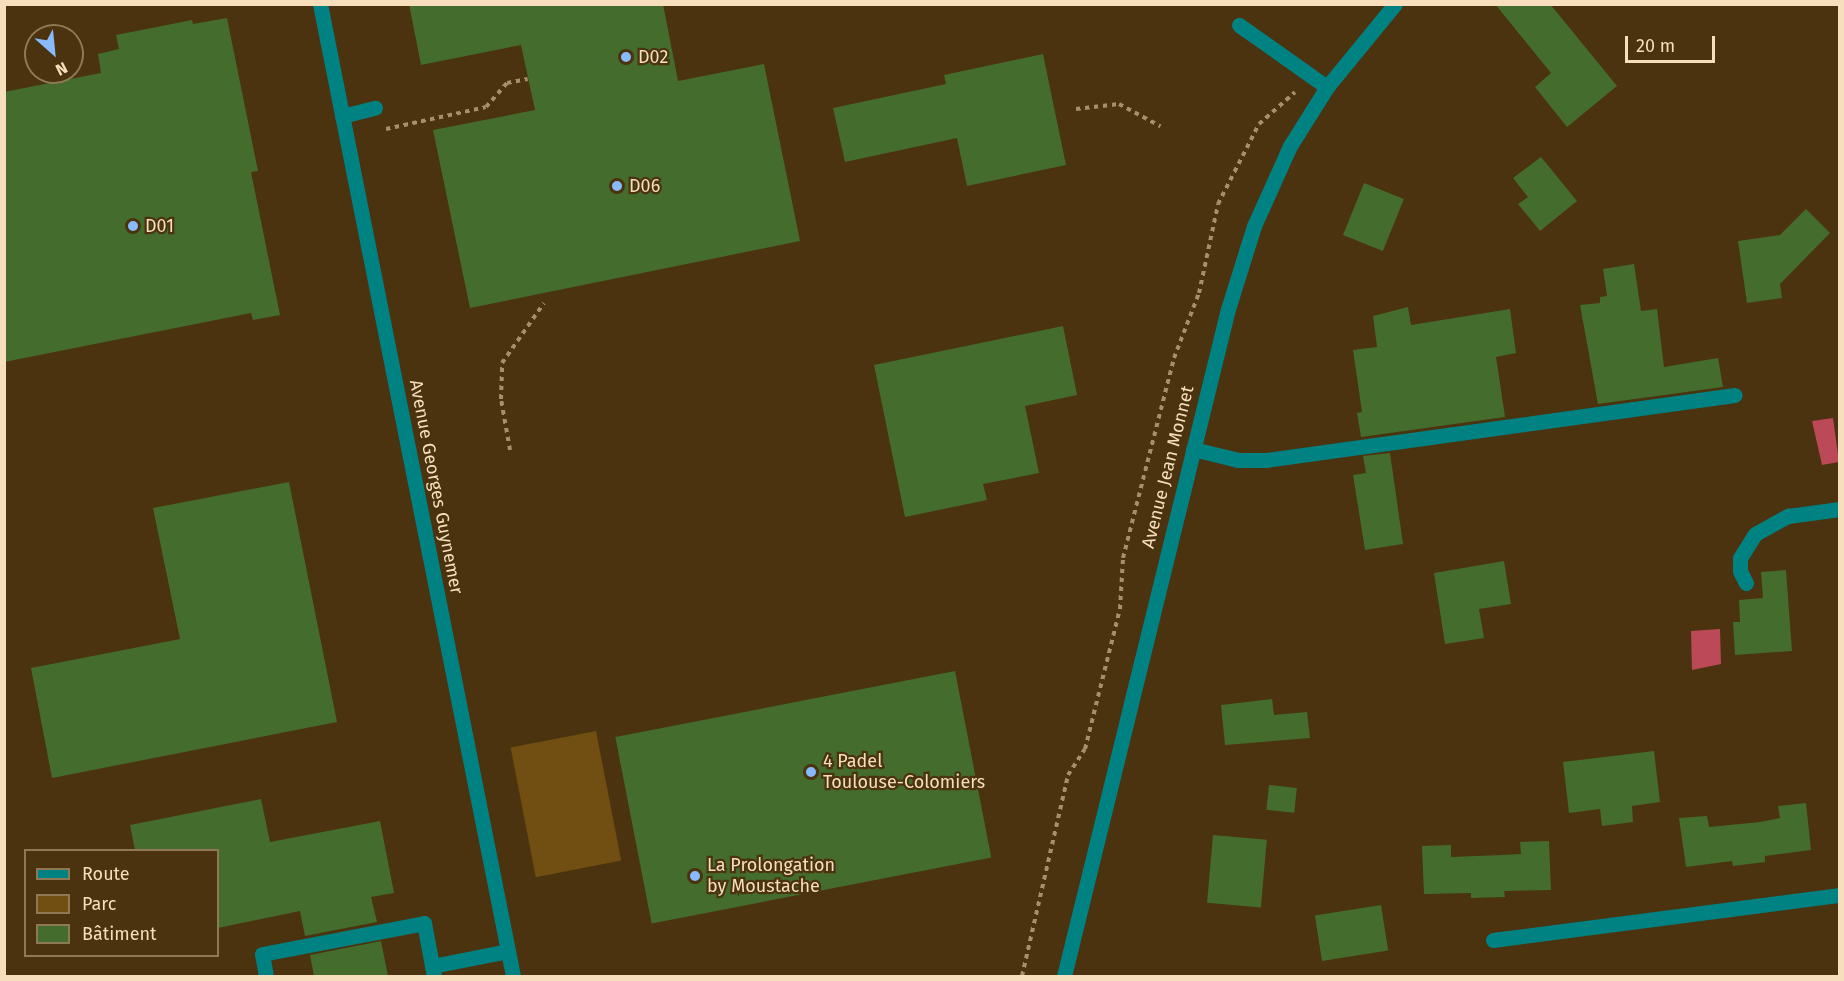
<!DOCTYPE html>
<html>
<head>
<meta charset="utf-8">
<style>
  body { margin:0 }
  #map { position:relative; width:1844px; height:981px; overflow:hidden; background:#4a330e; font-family:"Fira Sans",sans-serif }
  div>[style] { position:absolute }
  .green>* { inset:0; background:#714e12; transform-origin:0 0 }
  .water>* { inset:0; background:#bc4958 }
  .building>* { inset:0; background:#446c2d; transform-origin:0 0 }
  .path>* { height:4px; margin-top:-2px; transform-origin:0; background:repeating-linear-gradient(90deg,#a78f6c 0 4.5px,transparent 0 9px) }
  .minor>* { height:15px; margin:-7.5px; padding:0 7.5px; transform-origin:7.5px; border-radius:7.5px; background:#008283 }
  .dots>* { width:16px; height:16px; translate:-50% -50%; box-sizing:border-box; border:3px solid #4a330e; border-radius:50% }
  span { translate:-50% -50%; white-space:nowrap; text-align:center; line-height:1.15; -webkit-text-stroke:4.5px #4a330e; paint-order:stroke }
  .poi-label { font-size:18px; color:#f7dfbe }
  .left { translate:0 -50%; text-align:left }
  .street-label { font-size:18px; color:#f7dfbe }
  .frame { position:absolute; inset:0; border:6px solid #f7dfbe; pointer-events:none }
  .legend { position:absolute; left:24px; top:849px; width:195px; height:108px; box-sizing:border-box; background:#4a330e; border:2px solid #8f7854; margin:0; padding:8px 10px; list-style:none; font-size:18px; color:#f7dfbe }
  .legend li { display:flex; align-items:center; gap:12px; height:30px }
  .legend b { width:30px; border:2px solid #8f7854 }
  .north { position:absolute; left:24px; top:24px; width:60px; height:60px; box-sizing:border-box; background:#4a330e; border:2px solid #8f7854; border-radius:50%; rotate:153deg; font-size:16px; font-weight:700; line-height:24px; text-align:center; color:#f7dfbe }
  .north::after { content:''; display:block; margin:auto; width:21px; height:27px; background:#88bafc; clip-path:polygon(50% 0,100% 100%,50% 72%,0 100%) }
  .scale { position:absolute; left:1625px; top:36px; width:90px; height:27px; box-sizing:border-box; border:3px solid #f7dfbe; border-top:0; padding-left:8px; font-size:18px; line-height:21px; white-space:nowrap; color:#f7dfbe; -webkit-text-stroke:4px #4a330e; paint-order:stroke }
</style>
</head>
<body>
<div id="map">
  <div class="green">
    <div style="left:596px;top:731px;width:132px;height:87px;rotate:79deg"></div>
  </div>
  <div class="water">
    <div style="clip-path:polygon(1833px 418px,1839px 462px,1822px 465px,1812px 421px)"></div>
    <div style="clip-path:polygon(1720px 629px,1721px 664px,1692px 670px,1691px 631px)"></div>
  </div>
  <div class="building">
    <div style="clip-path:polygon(409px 4px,663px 4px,678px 81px,764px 64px,800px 241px,470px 308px,433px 130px,535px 110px,521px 45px,421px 65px)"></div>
    <div style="clip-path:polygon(1495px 4px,1550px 4px,1617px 86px,1567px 127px,1535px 87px,1551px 73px)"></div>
    <div style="clip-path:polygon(227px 18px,258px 171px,251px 172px,280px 315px,253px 320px,251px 313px,4px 362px,4px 92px,101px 73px,98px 54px,119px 49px,116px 35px,192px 20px,193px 24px)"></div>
    <div style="clip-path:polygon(1043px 54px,1066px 165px,967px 186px,957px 138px,845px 162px,833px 108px,946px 84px,944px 75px)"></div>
    <div style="clip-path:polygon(1541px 157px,1577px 201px,1540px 231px,1518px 204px,1528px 197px,1513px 178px)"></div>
    <div style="left:1364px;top:183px;width:43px;height:56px;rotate:22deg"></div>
    <div style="clip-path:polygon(1806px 209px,1830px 233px,1780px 284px,1782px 298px,1747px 303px,1738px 241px,1780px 235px)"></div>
    <div style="clip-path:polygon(1634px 264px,1641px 311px,1657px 309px,1664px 367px,1718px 358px,1723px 387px,1598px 404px,1580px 305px,1600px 303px,1600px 297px,1607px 296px,1603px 269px)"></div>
    <div style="clip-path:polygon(1408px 307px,1411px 325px,1510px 309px,1516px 353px,1496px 357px,1505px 417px,1361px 437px,1357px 413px,1362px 412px,1353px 350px,1377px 347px,1373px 316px)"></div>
    <div style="clip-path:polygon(1063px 326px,1077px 395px,1025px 406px,1039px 473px,983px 484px,987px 500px,905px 517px,874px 365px)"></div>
    <div style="clip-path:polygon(1390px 453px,1403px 544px,1365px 550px,1353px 475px,1366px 473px,1363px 456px)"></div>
    <div style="clip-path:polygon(289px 482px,337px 722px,52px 778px,31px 668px,180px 639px,153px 508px)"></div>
    <div style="clip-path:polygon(1504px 561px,1511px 604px,1479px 609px,1484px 638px,1445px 644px,1434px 573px)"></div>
    <div style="clip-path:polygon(1786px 570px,1792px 651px,1735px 655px,1733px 622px,1740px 622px,1739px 600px,1763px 598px,1761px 572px)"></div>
    <div style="left:955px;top:671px;width:190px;height:346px;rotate:79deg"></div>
    <div style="clip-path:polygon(1272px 699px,1274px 715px,1307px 712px,1310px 738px,1225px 745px,1221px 705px)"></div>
    <div style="clip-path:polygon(1654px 751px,1660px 802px,1632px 806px,1633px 822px,1602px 826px,1600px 809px,1569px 813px,1563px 762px)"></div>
    <div style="left:1269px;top:785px;width:28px;height:25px;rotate:6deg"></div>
    <div style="clip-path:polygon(261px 799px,270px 842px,380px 821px,394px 893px,371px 897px,377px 922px,305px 936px,300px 911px,218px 928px,218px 850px,135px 850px,130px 825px)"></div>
    <div style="clip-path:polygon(1806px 803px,1811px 850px,1765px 856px,1765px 862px,1733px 866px,1732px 861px,1686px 867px,1679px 818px,1707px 816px,1709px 827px,1760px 822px,1780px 818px,1778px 806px)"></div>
    <div style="left:1213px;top:835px;width:54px;height:68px;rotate:5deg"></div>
    <div style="clip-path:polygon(1549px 841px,1551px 890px,1504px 891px,1505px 897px,1471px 898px,1471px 893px,1424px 894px,1422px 846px,1451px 845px,1451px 857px,1502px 855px,1521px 854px,1520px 842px)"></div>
    <div style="left:1381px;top:905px;width:46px;height:67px;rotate:81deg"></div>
    <div style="clip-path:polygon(381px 941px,388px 976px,314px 976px,310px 955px)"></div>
  </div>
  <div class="path">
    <div style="left:1076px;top:109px;width:43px;rotate:-6.6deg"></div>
    <div style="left:1119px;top:104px;width:47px;rotate:28.2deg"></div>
    <div style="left:386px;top:129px;width:102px;rotate:-12.4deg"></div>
    <div style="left:486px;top:107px;width:32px;rotate:-49deg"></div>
    <div style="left:507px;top:83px;width:21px;rotate:-11deg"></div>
    <div style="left:510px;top:450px;width:52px;rotate:-100deg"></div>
    <div style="left:501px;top:399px;width:36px;rotate:-88deg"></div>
    <div style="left:502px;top:363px;width:73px;rotate:-55deg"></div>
    <div style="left:1022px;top:976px;width:206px;rotate:-77.1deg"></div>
    <div style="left:1068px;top:775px;width:31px;rotate:-57deg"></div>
    <div style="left:1085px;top:749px;width:144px;rotate:-76deg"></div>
    <div style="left:1120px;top:609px;width:51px;rotate:-86.6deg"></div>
    <div style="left:1123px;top:558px;width:206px;rotate:-75.7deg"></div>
    <div style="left:1174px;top:358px;width:70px;rotate:-69deg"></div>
    <div style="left:1199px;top:293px;width:91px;rotate:-77.9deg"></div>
    <div style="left:1218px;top:204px;width:90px;rotate:-62.9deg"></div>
    <div style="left:1259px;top:124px;width:48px;rotate:-41.6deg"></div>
  </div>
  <div class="minor">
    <div style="left:320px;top:4px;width:991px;rotate:78.77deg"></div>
    <div style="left:1239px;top:25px;width:108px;rotate:35.2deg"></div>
    <div style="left:342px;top:116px;width:34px;rotate:-14deg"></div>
    <div style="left:1193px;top:449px;width:46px;rotate:13.7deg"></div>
    <div style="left:1238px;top:460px;width:28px"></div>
    <div style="left:1266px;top:460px;width:473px;rotate:-7.9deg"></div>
    <div style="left:1746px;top:583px;width:13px;rotate:-117deg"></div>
    <div style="left:1740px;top:571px;width:13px;rotate:-90deg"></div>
    <div style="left:1740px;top:558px;width:28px;rotate:-58deg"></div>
    <div style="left:1755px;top:534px;width:38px;rotate:-29deg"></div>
    <div style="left:1788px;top:516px;width:52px;rotate:-7.7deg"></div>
    <div style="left:1493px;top:940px;width:350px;rotate:-7.4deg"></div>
    <div style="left:432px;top:966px;width:77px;rotate:-11.2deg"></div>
    <div style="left:266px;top:976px;width:22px;rotate:-100deg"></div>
    <div style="left:262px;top:954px;width:165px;rotate:-10.8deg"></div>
    <div style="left:424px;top:923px;width:54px;rotate:79.3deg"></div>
    <div style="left:1064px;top:976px;width:687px;rotate:-76.19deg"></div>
    <div style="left:1228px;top:309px;width:87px;rotate:-72.6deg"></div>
    <div style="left:1254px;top:226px;width:88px;rotate:-65.8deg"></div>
    <div style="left:1290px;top:146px;width:70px;rotate:-57.9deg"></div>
    <div style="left:1327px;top:87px;width:107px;rotate:-50.7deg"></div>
  </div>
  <div class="dots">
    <div style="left:626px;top:57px;background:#88bafc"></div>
    <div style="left:617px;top:186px;background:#88bafc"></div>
    <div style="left:133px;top:226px;background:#88bafc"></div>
    <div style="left:811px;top:772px;background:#88bafc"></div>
    <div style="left:695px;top:876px;background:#88bafc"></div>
  </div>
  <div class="poi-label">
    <span class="left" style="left:638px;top:57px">D02</span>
    <span class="left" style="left:629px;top:186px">D06</span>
    <span class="left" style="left:145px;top:226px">D01</span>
    <span class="left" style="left:823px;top:772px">4 Padel<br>Toulouse-Colomiers</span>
    <span class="left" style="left:707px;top:876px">La Prolongation<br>by Moustache</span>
  </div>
  <div class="street-label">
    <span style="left:1168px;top:467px;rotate:-76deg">Avenue Jean Monnet</span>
    <span style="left:436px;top:487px;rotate:79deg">Avenue Georges Guynemer</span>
  </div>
  <div class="frame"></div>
  <ul class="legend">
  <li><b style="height:8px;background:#008283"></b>Route</li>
  <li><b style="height:16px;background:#714e12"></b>Parc</li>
  <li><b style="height:16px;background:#446c2d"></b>Bâtiment</li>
  </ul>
  <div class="north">N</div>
  <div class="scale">20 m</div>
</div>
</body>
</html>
